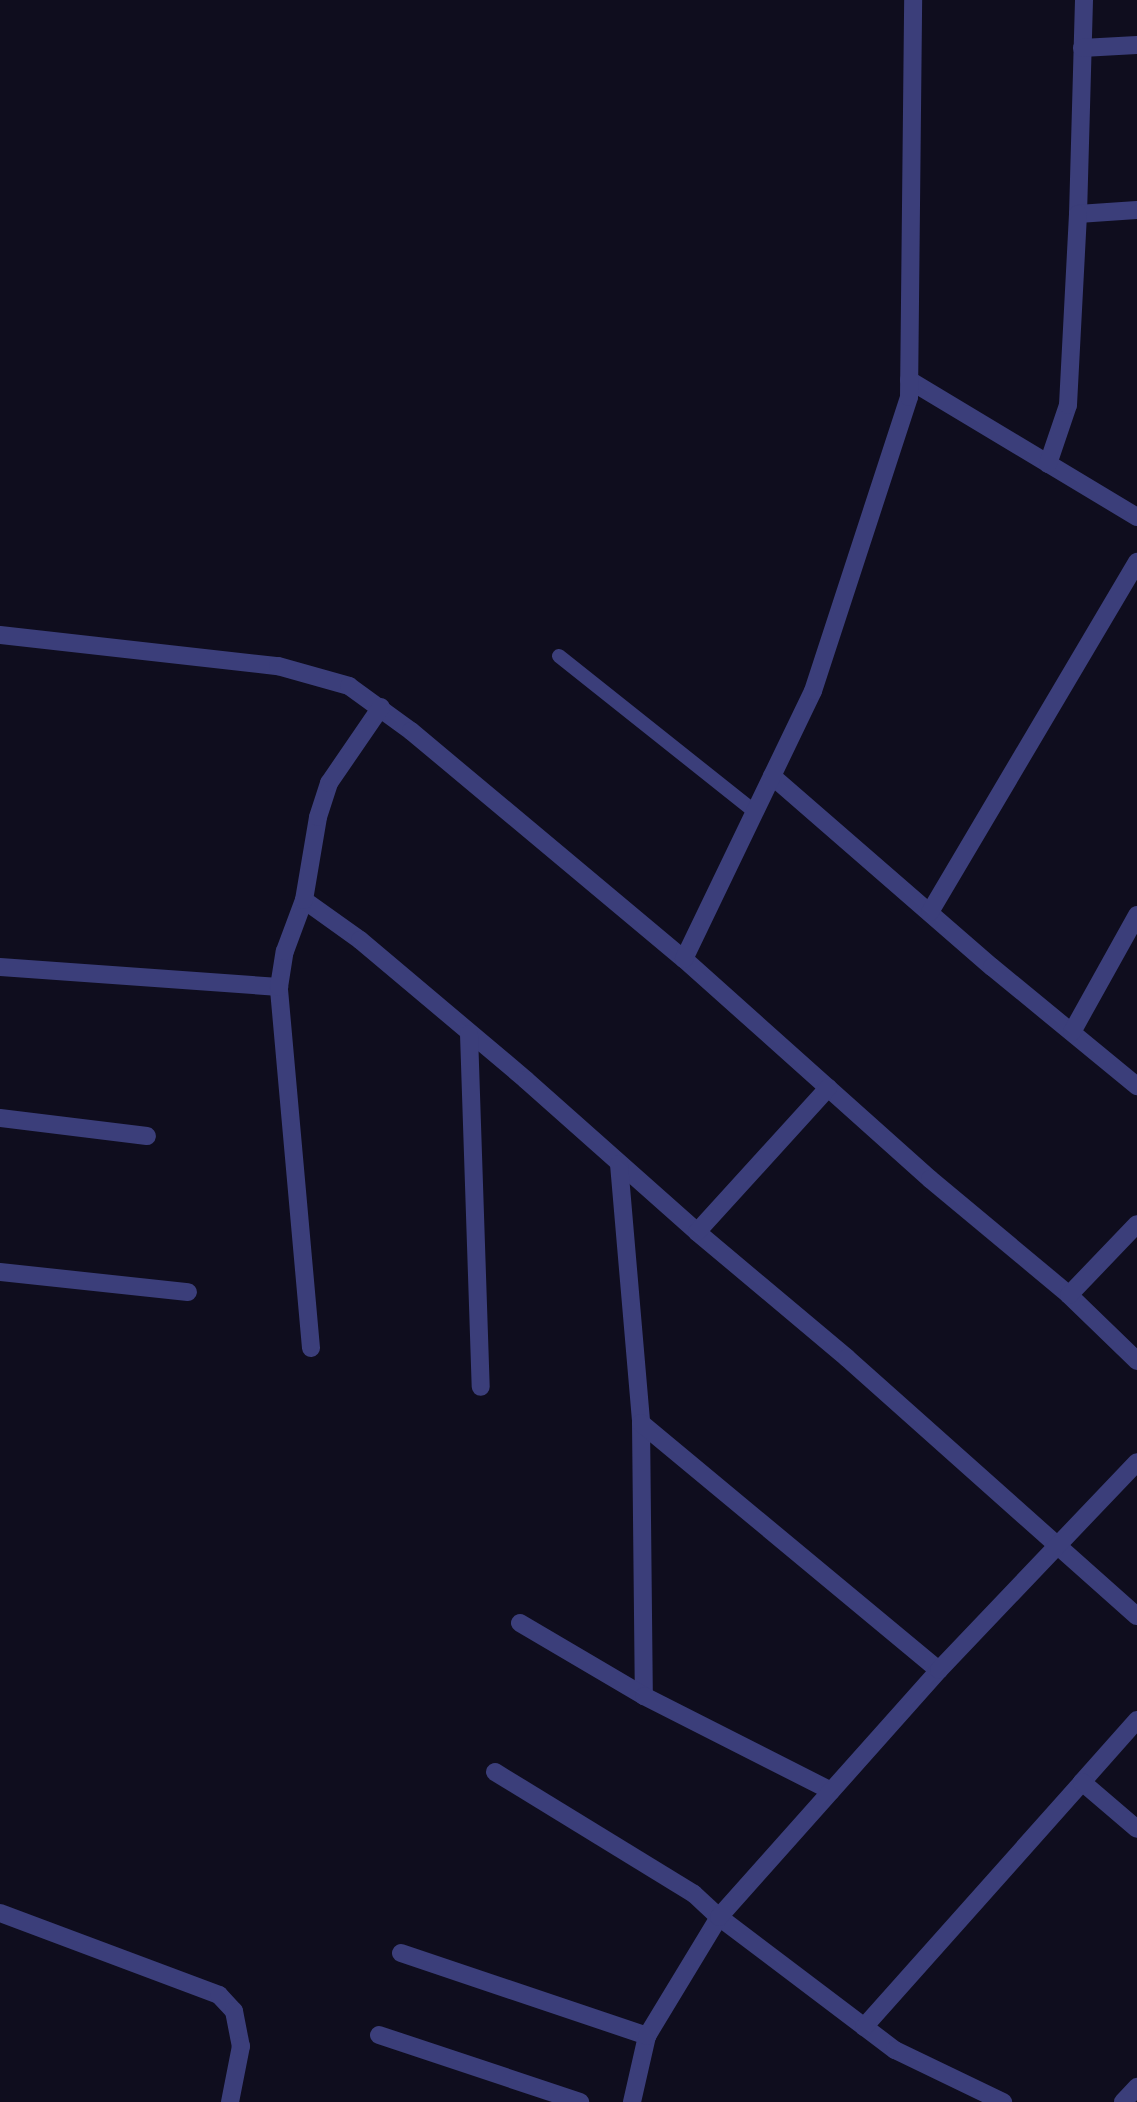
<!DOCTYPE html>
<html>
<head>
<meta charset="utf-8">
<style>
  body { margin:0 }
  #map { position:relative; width:1137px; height:2102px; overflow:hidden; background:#0f0d1e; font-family:"Open Sans",sans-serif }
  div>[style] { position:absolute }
  .service>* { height:14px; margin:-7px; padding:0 7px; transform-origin:7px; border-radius:7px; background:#3b3e7a }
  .minor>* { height:18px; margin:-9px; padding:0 9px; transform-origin:9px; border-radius:9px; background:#3b3e7a }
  span { translate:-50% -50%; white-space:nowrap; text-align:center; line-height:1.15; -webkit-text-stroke:5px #0f0d1e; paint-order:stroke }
</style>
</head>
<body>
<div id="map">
  <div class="service">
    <div style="left:559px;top:656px;width:251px;rotate:38.5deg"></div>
  </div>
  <div class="minor">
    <div style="left:1084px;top:0;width:214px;rotate:91.6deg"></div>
    <div style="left:1078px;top:214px;width:59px;rotate:-3.9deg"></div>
    <div style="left:1082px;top:48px;width:55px;rotate:-3.1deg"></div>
    <div style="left:909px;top:380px;width:266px;rotate:31deg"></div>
    <div style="left:1048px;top:464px;width:62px;rotate:-71.3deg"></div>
    <div style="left:1068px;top:405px;width:191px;rotate:-87deg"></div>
    <div style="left:0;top:635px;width:280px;rotate:6.4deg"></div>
    <div style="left:278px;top:666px;width:74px;rotate:15.7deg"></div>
    <div style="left:349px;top:686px;width:77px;rotate:36deg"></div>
    <div style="left:411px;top:731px;width:356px;rotate:39.9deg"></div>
    <div style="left:684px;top:959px;width:330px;rotate:41.8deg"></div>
    <div style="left:930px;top:1179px;width:181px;rotate:39.8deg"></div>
    <div style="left:1069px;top:1295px;width:95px;rotate:44.1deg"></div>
    <div style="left:772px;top:776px;width:291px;rotate:41deg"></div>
    <div style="left:992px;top:967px;width:188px;rotate:39.4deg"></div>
    <div style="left:304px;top:900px;width:69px;rotate:35.5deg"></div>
    <div style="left:360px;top:940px;width:217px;rotate:40.1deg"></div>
    <div style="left:526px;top:1080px;width:229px;rotate:41.6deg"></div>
    <div style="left:697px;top:1232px;width:196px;rotate:40deg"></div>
    <div style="left:847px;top:1358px;width:388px;rotate:41.7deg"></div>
    <div style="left:930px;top:912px;width:407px;rotate:-59.4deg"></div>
    <div style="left:684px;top:959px;width:297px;rotate:-64.3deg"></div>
    <div style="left:813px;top:691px;width:309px;rotate:-71.9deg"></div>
    <div style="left:909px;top:397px;width:397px;rotate:-89.4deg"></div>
    <div style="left:0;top:967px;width:280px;rotate:4.1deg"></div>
    <div style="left:1072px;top:1032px;width:134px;rotate:-60.9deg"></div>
    <div style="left:469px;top:1034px;width:353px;rotate:88.1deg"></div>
    <div style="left:0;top:1118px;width:148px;rotate:7deg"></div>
    <div style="left:619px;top:1164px;width:260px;rotate:85.1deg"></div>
    <div style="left:641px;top:1423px;width:273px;rotate:89.4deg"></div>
    <div style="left:697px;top:1232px;width:195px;rotate:-47.7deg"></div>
    <div style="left:0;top:1272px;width:189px;rotate:6.1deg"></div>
    <div style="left:1069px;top:1295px;width:98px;rotate:-46.2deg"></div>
    <div style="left:311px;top:1348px;width:362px;rotate:-95.1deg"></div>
    <div style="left:279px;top:987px;width:36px;rotate:-81deg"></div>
    <div style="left:285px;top:951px;width:54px;rotate:-69.6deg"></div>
    <div style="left:304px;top:900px;width:84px;rotate:-80.4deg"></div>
    <div style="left:318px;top:817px;width:36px;rotate:-72deg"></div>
    <div style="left:329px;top:783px;width:92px;rotate:-55.6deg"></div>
    <div style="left:641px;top:1423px;width:387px;rotate:39.7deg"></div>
    <div style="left:520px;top:1623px;width:144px;rotate:30.5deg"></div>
    <div style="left:644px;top:1696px;width:210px;rotate:26.9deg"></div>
    <div style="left:495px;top:1772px;width:233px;rotate:31.5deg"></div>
    <div style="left:694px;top:1894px;width:34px;rotate:43deg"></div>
    <div style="left:719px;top:1917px;width:221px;rotate:37.1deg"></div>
    <div style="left:895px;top:2050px;width:120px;rotate:25.7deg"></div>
    <div style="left:1082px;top:1782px;width:83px;rotate:-48.4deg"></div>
    <div style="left:0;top:1913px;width:234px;rotate:20.5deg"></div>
    <div style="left:219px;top:1995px;width:22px;rotate:47deg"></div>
    <div style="left:234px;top:2011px;width:36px;rotate:79deg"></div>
    <div style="left:241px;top:2046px;width:57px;rotate:101.1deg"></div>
    <div style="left:401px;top:1953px;width:260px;rotate:18.6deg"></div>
    <div style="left:864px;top:2027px;width:328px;rotate:-48.3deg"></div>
    <div style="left:1082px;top:1782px;width:72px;rotate:40.5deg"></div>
    <div style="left:379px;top:2035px;width:212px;rotate:18.4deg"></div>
    <div style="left:632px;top:2102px;width:68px;rotate:-77.2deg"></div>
    <div style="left:647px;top:2036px;width:139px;rotate:-58.8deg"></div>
    <div style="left:719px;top:1917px;width:331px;rotate:-48.3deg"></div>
    <div style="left:939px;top:1670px;width:287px;rotate:-46.4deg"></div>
    <div style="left:1123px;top:2102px;width:21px;rotate:-47deg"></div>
  </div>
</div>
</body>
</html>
